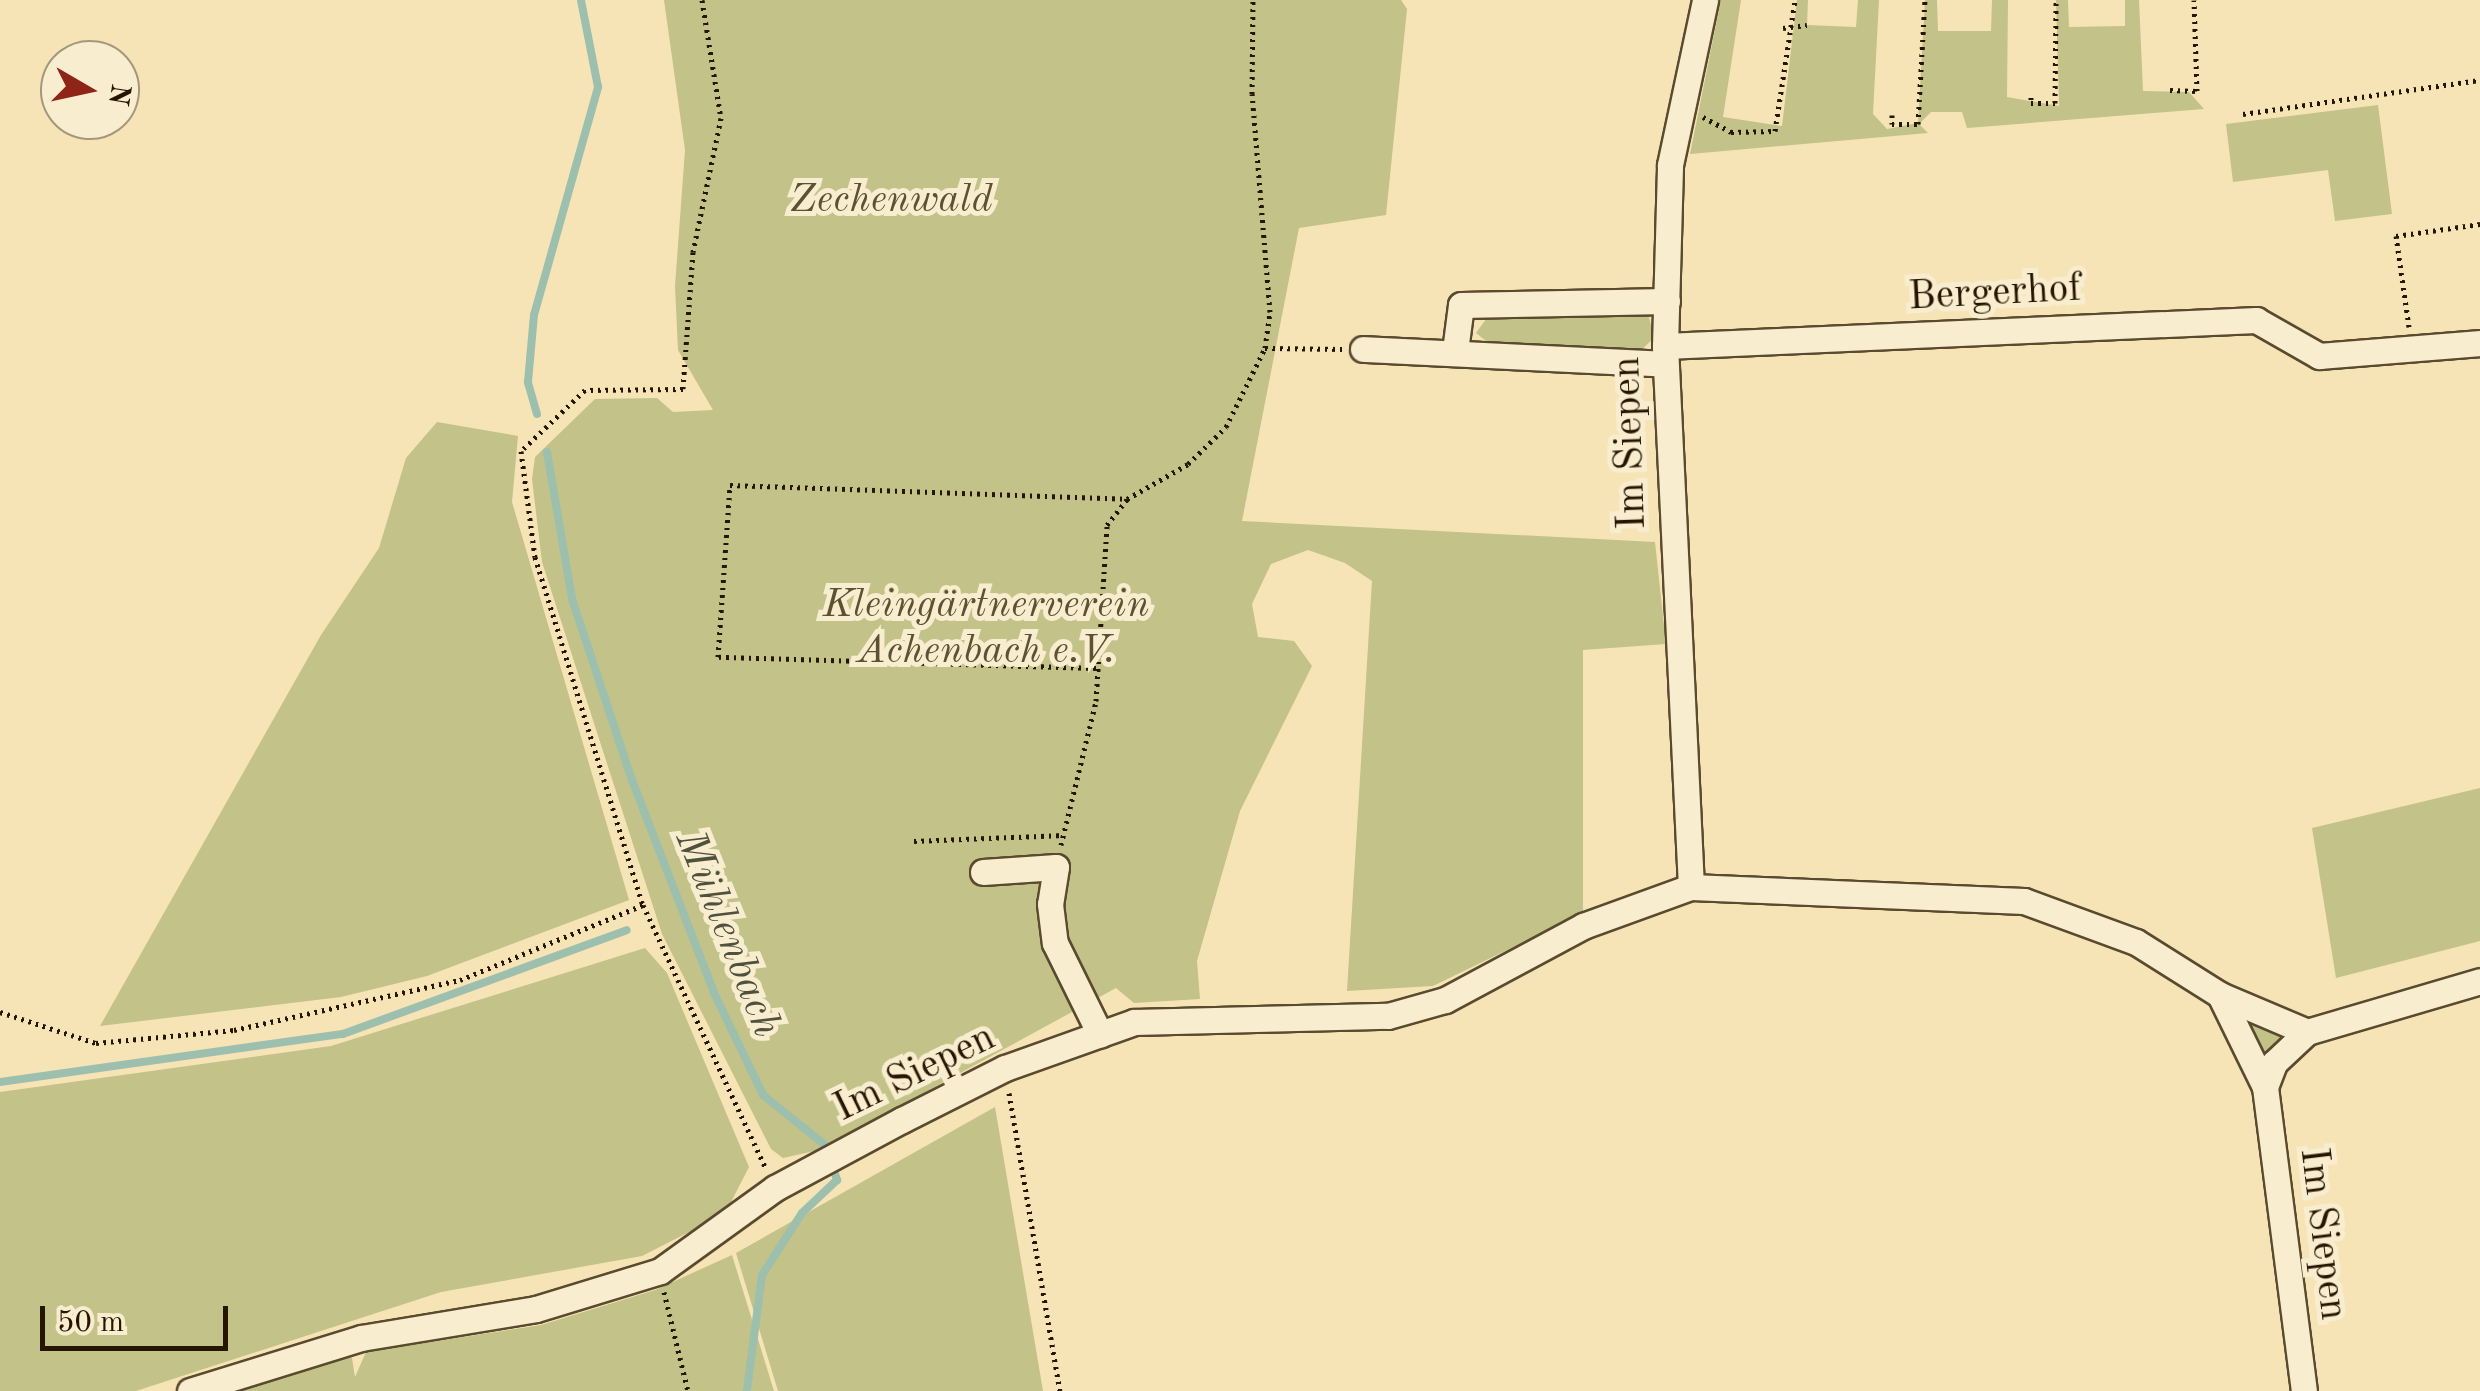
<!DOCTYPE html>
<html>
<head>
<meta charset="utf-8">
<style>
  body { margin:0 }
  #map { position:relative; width:2480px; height:1391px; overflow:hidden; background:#f6e4b6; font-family:"Old Standard TT",serif }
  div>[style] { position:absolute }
  .green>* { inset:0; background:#c2c289 }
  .stream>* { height:8px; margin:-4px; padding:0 4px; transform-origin:4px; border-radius:4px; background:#9dbfae }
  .path>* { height:5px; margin-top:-2.5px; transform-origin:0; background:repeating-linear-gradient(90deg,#261600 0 2.5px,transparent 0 7.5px) }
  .roads { filter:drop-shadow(2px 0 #5a4a2e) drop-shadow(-2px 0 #5a4a2e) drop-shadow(0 2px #5a4a2e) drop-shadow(0 -2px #5a4a2e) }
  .minor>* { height:25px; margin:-12.5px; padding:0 12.5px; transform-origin:12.5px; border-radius:12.5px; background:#f9edd0 }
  span { translate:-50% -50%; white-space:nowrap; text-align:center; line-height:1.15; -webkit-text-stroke:10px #f9edd0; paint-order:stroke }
  .park-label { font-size:40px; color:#5d5230; font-style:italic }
  .street-label { font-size:40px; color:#261600 }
  .water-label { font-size:42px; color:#50513d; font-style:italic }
  .north { position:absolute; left:40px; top:40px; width:100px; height:100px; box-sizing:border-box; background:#f9edd0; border:2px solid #a5977d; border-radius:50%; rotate:99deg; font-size:28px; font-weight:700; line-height:40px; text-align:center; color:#261600 }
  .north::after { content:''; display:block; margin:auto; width:35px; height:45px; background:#8f2418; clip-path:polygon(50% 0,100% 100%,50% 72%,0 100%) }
  .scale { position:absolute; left:40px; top:1306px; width:188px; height:45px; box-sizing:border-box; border:5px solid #261600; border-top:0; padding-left:12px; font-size:30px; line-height:35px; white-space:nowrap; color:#261600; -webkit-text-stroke:8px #f9edd0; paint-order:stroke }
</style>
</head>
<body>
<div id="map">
  <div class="green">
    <div style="clip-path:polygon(664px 0,1401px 0,1407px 9px,1386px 215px,1299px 228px,1242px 521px,1655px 542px,1666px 644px,1583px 650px,1583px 913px,1433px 986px,1347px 991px,1372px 581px,1345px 563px,1308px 550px,1271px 564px,1252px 604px,1258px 637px,1294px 641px,1312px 666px,1240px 811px,1197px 961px,1200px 999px,1134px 1003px,1116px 988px,819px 1150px,783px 1158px,771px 1149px,662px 934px,542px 562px,532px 479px,535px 457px,595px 399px,657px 398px,673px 412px,713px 410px,678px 350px,675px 286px,685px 150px)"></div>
    <div style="clip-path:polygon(1721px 0,1741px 0,1723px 117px,1782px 126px,1797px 0,1808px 0,1807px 25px,1856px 27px,1858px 0,1879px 0,1873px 114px,1887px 129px,1918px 123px,1925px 0,1937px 0,1938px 31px,1991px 31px,1992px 0,2008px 0,2007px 97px,2059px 106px,2056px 0,2068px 0,2069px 27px,2125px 26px,2125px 0,2139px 0,2143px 91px,2189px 92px,2204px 109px,1967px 128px,1962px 112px,1931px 112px,1919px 124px,1928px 133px,1690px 154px)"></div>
    <div style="clip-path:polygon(2378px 105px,2392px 214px,2335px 221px,2328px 170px,2233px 182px,2226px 124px)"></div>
    <div style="clip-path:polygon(1648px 313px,1654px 338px,1639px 352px,1486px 341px,1476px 333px,1489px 315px)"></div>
    <div style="clip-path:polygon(437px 422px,518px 436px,512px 502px,629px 900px,427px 976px,341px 997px,100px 1026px,321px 635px,379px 548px,406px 458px)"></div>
    <div style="clip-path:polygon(2480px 788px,2480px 941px,2336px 978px,2312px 828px)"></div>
    <div style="clip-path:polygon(645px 948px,667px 973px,749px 1167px,730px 1204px,697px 1228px,642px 1256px,441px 1292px,136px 1391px,0 1391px,0 1092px,331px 1046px)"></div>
    <div style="clip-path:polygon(2220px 995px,2307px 1032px,2269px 1071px)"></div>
    <div style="clip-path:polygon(995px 1107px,1043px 1391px,778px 1391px,736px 1253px)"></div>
    <div style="clip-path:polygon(732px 1255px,774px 1391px,211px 1391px,342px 1352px,352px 1358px,355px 1377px,366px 1352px,541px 1325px,655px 1290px)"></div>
  </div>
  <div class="stream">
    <div style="left:537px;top:414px;width:33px;rotate:-106deg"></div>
    <div style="left:528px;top:382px;width:67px;rotate:-84.9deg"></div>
    <div style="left:534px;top:315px;width:237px;rotate:-74.3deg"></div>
    <div style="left:598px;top:87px;width:89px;rotate:-101.1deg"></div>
    <div style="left:547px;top:452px;width:149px;rotate:80.3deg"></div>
    <div style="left:572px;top:599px;width:191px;rotate:71.7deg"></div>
    <div style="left:632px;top:780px;width:228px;rotate:68.9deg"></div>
    <div style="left:714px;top:993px;width:113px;rotate:64.3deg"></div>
    <div style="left:763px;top:1095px;width:81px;rotate:39deg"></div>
    <div style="left:826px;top:1146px;width:36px;rotate:72deg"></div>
    <div style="left:837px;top:1180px;width:48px;rotate:136.7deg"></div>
    <div style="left:802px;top:1213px;width:74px;rotate:122.8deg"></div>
    <div style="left:762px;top:1275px;width:117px;rotate:97.4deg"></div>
    <div style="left:0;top:1082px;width:346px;rotate:-8deg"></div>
    <div style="left:343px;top:1034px;width:302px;rotate:-20.1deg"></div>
  </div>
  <div class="path">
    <div style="left:702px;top:0;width:120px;rotate:80.9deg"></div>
    <div style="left:721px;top:118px;width:137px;rotate:101.8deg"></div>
    <div style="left:693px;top:252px;width:137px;rotate:94.2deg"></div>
    <div style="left:683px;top:389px;width:98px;rotate:179.4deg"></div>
    <div style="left:585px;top:390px;width:88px;rotate:136.4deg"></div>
    <div style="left:521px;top:451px;width:107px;rotate:82.5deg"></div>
    <div style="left:535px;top:557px;width:364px;rotate:72.8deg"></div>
    <div style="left:643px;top:905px;width:289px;rotate:65deg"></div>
    <div style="left:1783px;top:28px;width:24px;rotate:-7deg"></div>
    <div style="left:2170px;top:90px;width:27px;rotate:2deg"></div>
    <div style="left:2197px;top:91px;width:91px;rotate:-91.9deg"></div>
    <div style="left:2031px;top:97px;width:6px;rotate:90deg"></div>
    <div style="left:2031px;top:103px;width:24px"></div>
    <div style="left:2055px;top:103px;width:103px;rotate:-89.4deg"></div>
    <div style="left:2243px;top:114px;width:239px;rotate:-8.2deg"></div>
    <div style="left:1892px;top:115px;width:9px;rotate:90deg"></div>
    <div style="left:1892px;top:124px;width:26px"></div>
    <div style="left:1918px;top:124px;width:124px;rotate:-86.8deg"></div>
    <div style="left:1703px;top:117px;width:32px;rotate:28deg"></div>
    <div style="left:1731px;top:132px;width:44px;rotate:-1.3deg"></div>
    <div style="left:1775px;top:131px;width:133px;rotate:-81.3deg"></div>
    <div style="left:2409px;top:327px;width:92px;rotate:-98.1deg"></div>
    <div style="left:2396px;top:236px;width:85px;rotate:-8.1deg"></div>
    <div style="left:1265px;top:348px;width:77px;rotate:0.7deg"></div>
    <div style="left:1096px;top:668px;width:378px;rotate:-178.3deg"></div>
    <div style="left:718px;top:657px;width:172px;rotate:-86deg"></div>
    <div style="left:730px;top:485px;width:397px;rotate:2deg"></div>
    <div style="left:1127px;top:499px;width:70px;rotate:-29.8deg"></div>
    <div style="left:1188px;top:464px;width:53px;rotate:-44.2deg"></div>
    <div style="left:1226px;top:427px;width:88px;rotate:-63.7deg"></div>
    <div style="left:1265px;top:348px;width:36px;rotate:-82deg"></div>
    <div style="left:1270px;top:312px;width:219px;rotate:-94.7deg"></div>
    <div style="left:1252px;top:94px;width:94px;rotate:-89.4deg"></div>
    <div style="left:914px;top:841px;width:150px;rotate:-2.3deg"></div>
    <div style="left:1061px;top:845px;width:148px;rotate:-76.3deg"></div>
    <div style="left:1096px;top:701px;width:176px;rotate:-86.4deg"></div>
    <div style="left:1107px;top:525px;width:33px;rotate:-52deg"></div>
    <div style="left:0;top:1012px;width:101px;rotate:17.9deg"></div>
    <div style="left:96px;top:1043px;width:139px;rotate:-5.4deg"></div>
    <div style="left:234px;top:1030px;width:231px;rotate:-12.5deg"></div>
    <div style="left:460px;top:980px;width:198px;rotate:-22.3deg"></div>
    <div style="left:1009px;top:1093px;width:302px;rotate:80.3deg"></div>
    <div style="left:664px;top:1292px;width:102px;rotate:76.4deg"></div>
  </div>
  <div class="roads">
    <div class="minor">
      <div style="left:1665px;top:346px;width:592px;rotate:-2.52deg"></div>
      <div style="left:2256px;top:320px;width:73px;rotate:29.7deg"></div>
      <div style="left:2319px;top:356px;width:162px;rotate:-4.6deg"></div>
      <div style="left:1363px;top:349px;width:302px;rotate:2.8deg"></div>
      <div style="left:1455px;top:351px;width:46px;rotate:-82.6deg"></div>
      <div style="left:1461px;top:305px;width:206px;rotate:-1.1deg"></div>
      <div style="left:983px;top:872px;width:73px;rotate:-3.9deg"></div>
      <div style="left:1056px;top:867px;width:37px;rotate:99deg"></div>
      <div style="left:1050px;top:904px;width:39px;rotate:83deg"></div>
      <div style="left:1055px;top:943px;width:102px;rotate:63.7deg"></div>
      <div style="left:1691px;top:887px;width:542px;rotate:-92.75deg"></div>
      <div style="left:1665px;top:346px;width:181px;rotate:-88.4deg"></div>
      <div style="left:1670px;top:165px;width:169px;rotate:-78deg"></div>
      <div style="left:2220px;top:995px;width:102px;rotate:63.9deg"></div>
      <div style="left:2265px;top:1087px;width:306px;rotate:82.7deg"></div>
      <div style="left:2265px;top:1087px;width:26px;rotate:-69deg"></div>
      <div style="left:2274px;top:1063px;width:45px;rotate:-43.2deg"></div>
      <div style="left:2307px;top:1032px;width:180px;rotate:-16.4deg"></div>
      <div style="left:190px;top:1391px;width:179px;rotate:-17.2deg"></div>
      <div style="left:361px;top:1338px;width:177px;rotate:-9.4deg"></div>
      <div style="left:536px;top:1309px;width:130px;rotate:-17deg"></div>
      <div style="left:660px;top:1271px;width:142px;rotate:-35.8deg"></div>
      <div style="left:775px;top:1188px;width:144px;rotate:-28.2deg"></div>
      <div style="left:902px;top:1120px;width:115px;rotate:-26.8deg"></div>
      <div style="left:1005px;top:1068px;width:137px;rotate:-19.6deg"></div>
      <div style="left:1134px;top:1022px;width:254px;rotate:-1.4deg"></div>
      <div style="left:1388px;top:1016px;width:59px;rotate:-15.7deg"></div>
      <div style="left:1445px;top:1000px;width:157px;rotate:-28.2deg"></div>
      <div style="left:1583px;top:926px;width:115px;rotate:-19.9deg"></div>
      <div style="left:1691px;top:887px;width:333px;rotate:2.4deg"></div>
      <div style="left:2024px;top:901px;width:119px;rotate:20.1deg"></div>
      <div style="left:2136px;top:942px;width:99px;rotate:32.2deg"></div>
      <div style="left:2220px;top:995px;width:95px;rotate:23deg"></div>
    </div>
  </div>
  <div class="park-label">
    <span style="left:891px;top:201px">Zechenwald</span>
    <span style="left:986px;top:629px">Kleingärtnerverein<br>Achenbach e.V.</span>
  </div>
  <div class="street-label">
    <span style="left:1995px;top:294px;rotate:-3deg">Bergerhof</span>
    <span style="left:1631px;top:443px;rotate:-92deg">Im Siepen</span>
    <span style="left:915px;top:1074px;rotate:-26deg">Im Siepen</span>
    <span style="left:2322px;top:1234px;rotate:83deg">Im Siepen</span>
  </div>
  <div class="water-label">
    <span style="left:727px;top:934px;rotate:68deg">Mühlenbach</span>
  </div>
  <div class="north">N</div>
  <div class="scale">50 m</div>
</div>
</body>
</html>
